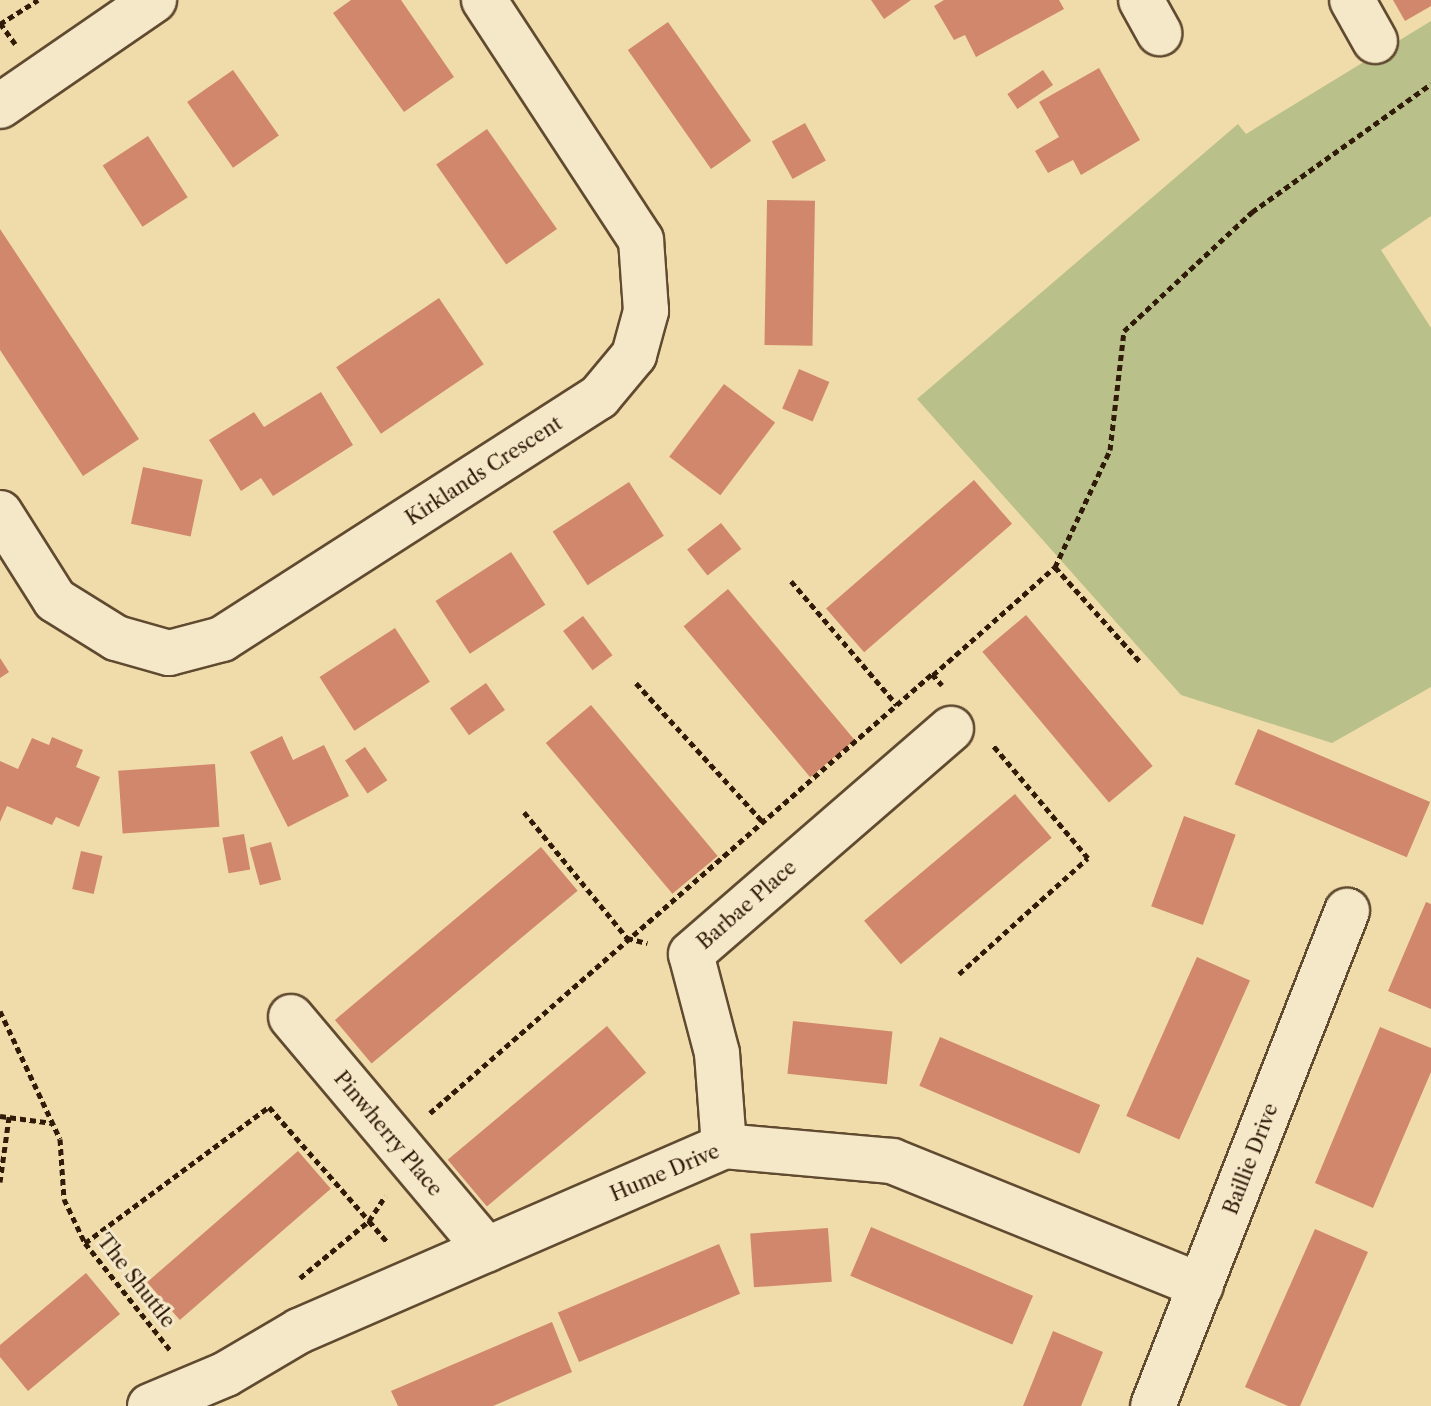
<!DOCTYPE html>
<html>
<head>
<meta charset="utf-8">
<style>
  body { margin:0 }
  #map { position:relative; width:1431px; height:1406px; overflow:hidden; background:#f0dcaa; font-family:"Libre Caslon Text",serif }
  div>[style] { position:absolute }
  .green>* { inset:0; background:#b9c089 }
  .building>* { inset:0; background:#d0876b; transform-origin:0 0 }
  .path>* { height:5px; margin-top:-2.5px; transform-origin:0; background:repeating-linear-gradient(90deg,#301a08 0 6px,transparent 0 10px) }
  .roads { filter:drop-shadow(2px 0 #604a30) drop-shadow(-2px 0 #604a30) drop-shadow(0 2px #604a30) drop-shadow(0 -2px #604a30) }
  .street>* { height:44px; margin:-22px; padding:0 22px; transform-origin:22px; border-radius:22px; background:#f5e8c8 }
  .secondary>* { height:44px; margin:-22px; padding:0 22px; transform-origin:22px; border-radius:22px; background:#f5e8c8 }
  span { translate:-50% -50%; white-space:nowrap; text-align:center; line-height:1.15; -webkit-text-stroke:6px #f5e8c8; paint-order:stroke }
  .street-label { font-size:20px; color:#301a08 }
</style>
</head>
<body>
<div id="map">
  <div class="green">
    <div style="clip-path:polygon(1431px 21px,1431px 216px,1381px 250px,1431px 328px,1431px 687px,1332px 743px,1181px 695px,917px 399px,1238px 124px,1246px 134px)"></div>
  </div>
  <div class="building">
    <div style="clip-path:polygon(351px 0,401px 0,454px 77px,404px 112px,333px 13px)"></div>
    <div style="clip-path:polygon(871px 0,911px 0,884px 19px)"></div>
    <div style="clip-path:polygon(944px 0,1059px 0,1064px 9px,976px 57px,965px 35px,954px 40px,934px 6px)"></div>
    <div style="clip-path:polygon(1393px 0,1431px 0,1431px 6px,1405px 21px)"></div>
    <div style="left:668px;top:22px;width:145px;height:49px;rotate:55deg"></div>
    <div style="clip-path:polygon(1099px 68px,1140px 140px,1081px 175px,1073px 160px,1048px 173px,1035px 151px,1059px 137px,1039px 102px)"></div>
    <div style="left:233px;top:70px;width:80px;height:56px;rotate:55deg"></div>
    <div style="left:1043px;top:70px;width:18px;height:43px;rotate:56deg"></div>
    <div style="left:805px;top:123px;width:43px;height:38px;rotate:61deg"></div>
    <div style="left:487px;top:129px;width:122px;height:62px;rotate:55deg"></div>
    <div style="left:148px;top:136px;width:73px;height:54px;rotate:57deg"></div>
    <div style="left:767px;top:200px;width:48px;height:145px;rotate:1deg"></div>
    <div style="clip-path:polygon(0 229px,139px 439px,83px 476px,0 350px)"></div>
    <div style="left:439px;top:298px;width:80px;height:124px;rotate:56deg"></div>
    <div style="left:799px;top:369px;width:33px;height:43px;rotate:23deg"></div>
    <div style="left:724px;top:384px;width:64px;height:91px;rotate:37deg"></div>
    <div style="clip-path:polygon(321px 392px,353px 445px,273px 496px,261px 478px,241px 491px,209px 440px,254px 412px,264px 427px)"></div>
    <div style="left:143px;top:467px;width:61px;height:58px;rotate:12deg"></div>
    <div style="left:974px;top:480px;width:58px;height:196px;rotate:49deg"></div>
    <div style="left:629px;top:482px;width:64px;height:91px;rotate:57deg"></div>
    <div style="left:721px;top:523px;width:33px;height:43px;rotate:52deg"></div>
    <div style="left:511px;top:552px;width:63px;height:90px;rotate:57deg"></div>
    <div style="left:728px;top:589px;width:197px;height:58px;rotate:50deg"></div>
    <div style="left:1026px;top:615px;width:197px;height:57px;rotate:50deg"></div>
    <div style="left:583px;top:616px;width:49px;height:25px;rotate:53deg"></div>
    <div style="left:395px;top:628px;width:64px;height:90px;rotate:57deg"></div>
    <div style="clip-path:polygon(0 658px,9px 672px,0 678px)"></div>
    <div style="left:486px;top:683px;width:33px;height:44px;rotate:55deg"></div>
    <div style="left:591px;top:705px;width:197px;height:59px;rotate:50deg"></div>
    <div style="left:1258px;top:729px;width:187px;height:60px;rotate:23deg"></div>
    <div style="clip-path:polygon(282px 736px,293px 760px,324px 745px,349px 796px,288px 827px,250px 752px)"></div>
    <div style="clip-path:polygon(52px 737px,83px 750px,76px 767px,100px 777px,79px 827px,56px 817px,52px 825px,7px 806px,0 822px,0 761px,18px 769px,32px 738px,49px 745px)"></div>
    <div style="left:365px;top:747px;width:40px;height:24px;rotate:56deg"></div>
    <div style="left:215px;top:764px;width:63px;height:97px;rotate:86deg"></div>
    <div style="left:1015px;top:794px;width:57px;height:197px;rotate:50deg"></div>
    <div style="left:1184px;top:816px;width:55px;height:96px;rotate:20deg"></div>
    <div style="left:244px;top:834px;width:36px;height:22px;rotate:80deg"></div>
    <div style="left:271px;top:842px;width:39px;height:22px;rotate:75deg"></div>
    <div style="left:541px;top:847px;width:57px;height:269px;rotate:50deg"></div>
    <div style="left:81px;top:851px;width:22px;height:39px;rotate:13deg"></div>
    <div style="clip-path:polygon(1426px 902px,1431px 904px,1431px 1009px,1388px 991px)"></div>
    <div style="left:1197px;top:957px;width:58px;height:174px;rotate:24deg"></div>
    <div style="left:793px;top:1021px;width:100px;height:53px;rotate:6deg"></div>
    <div style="left:607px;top:1026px;width:61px;height:208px;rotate:50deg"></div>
    <div style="clip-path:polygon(1380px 1027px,1431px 1048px,1431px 1072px,1373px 1208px,1315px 1183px)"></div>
    <div style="left:940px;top:1037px;width:174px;height:53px;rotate:23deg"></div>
    <div style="left:298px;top:1151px;width:50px;height:200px;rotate:49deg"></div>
    <div style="left:871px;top:1227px;width:176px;height:53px;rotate:23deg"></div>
    <div style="left:828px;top:1228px;width:54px;height:78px;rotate:86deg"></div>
    <div style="clip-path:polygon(1315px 1229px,1368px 1252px,1300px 1406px,1288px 1406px,1245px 1387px)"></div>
    <div style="left:719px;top:1244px;width:54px;height:175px;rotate:67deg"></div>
    <div style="clip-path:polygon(86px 1273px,120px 1314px,28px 1391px,0 1357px,0 1345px)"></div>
    <div style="clip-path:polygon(552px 1322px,572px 1372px,493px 1406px,398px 1406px,391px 1391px)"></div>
    <div style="clip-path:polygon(1053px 1331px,1103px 1352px,1081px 1406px,1023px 1406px)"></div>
  </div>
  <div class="path">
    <div style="left:0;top:23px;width:26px;rotate:54deg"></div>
    <div style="left:0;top:24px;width:45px;rotate:-32.3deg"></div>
    <div style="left:1055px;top:567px;width:129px;rotate:48.1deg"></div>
    <div style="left:791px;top:581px;width:163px;rotate:49.5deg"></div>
    <div style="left:933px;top:675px;width:163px;rotate:-41.5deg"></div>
    <div style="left:1055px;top:567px;width:129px;rotate:-64.8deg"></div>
    <div style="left:1110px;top:450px;width:120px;rotate:-83.3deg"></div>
    <div style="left:1124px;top:331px;width:175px;rotate:-42.9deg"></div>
    <div style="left:1252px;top:212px;width:220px;rotate:-35.6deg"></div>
    <div style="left:636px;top:683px;width:188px;rotate:47.6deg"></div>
    <div style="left:524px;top:812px;width:163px;rotate:50.7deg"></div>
    <div style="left:627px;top:938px;width:21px;rotate:14deg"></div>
    <div style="left:959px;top:974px;width:173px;rotate:-42deg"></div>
    <div style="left:1088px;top:858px;width:149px;rotate:-130.1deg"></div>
    <div style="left:0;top:1011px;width:141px;rotate:64.9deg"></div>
    <div style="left:60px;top:1139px;width:60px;rotate:86.2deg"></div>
    <div style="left:64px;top:1199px;width:49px;rotate:64.5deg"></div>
    <div style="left:85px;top:1243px;width:137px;rotate:51.5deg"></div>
    <div style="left:430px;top:1113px;width:667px;rotate:-41.17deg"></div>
    <div style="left:932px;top:674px;width:15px;rotate:48deg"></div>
    <div style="left:0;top:1116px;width:53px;rotate:7.5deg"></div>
    <div style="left:0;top:1182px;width:66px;rotate:-82.1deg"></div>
    <div style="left:85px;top:1243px;width:229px;rotate:-36.5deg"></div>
    <div style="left:269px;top:1107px;width:152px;rotate:48.7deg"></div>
    <div style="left:369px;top:1221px;width:30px;rotate:-57deg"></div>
    <div style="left:300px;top:1278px;width:89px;rotate:-39.6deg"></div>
    <div style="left:369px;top:1221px;width:29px;rotate:49deg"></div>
  </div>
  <div class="roads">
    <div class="street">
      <div style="left:1141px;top:0;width:38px;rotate:61deg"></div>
      <div style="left:1352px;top:0;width:47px;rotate:60.7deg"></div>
      <div style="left:0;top:513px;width:103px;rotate:57.7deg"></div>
      <div style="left:55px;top:600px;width:72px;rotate:31.9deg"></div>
      <div style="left:116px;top:638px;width:55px;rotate:15.8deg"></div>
      <div style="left:169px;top:653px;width:55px;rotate:-14.8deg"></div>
      <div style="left:222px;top:639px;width:448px;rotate:-32.7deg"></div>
      <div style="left:599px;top:397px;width:55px;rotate:-50.2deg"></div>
      <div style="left:634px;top:355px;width:46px;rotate:-74.7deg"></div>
      <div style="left:646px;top:311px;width:71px;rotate:-94deg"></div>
      <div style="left:641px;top:240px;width:287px;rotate:-123.2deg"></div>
      <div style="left:291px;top:1017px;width:304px;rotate:49.9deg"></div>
      <div style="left:724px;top:1146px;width:93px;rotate:-94.3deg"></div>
      <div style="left:717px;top:1053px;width:102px;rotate:-104.7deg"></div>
      <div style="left:691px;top:954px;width:344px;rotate:-40.9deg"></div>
      <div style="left:150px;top:1406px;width:82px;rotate:-22.8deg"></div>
      <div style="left:226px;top:1374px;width:85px;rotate:-30.5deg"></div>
      <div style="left:299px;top:1331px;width:464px;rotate:-23.5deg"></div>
      <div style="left:724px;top:1146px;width:169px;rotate:5.1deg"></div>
      <div style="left:892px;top:1161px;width:333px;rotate:22deg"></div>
      <div style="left:1153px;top:1406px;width:532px;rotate:-68.6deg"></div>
    </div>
    <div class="secondary">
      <div style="left:0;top:106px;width:187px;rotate:-34.5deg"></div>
    </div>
  </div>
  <div class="street-label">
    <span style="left:484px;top:471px;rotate:-33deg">Kirklands Crescent</span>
    <span style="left:747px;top:905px;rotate:-41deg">Barbae Place</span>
    <span style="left:388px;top:1134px;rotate:50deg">Pinwherry Place</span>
    <span style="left:1251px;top:1159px;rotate:-69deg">Baillie Drive</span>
    <span style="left:665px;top:1173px;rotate:-23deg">Hume Drive</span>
    <span style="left:136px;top:1281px;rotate:52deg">The Shuttle</span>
  </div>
</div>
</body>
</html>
